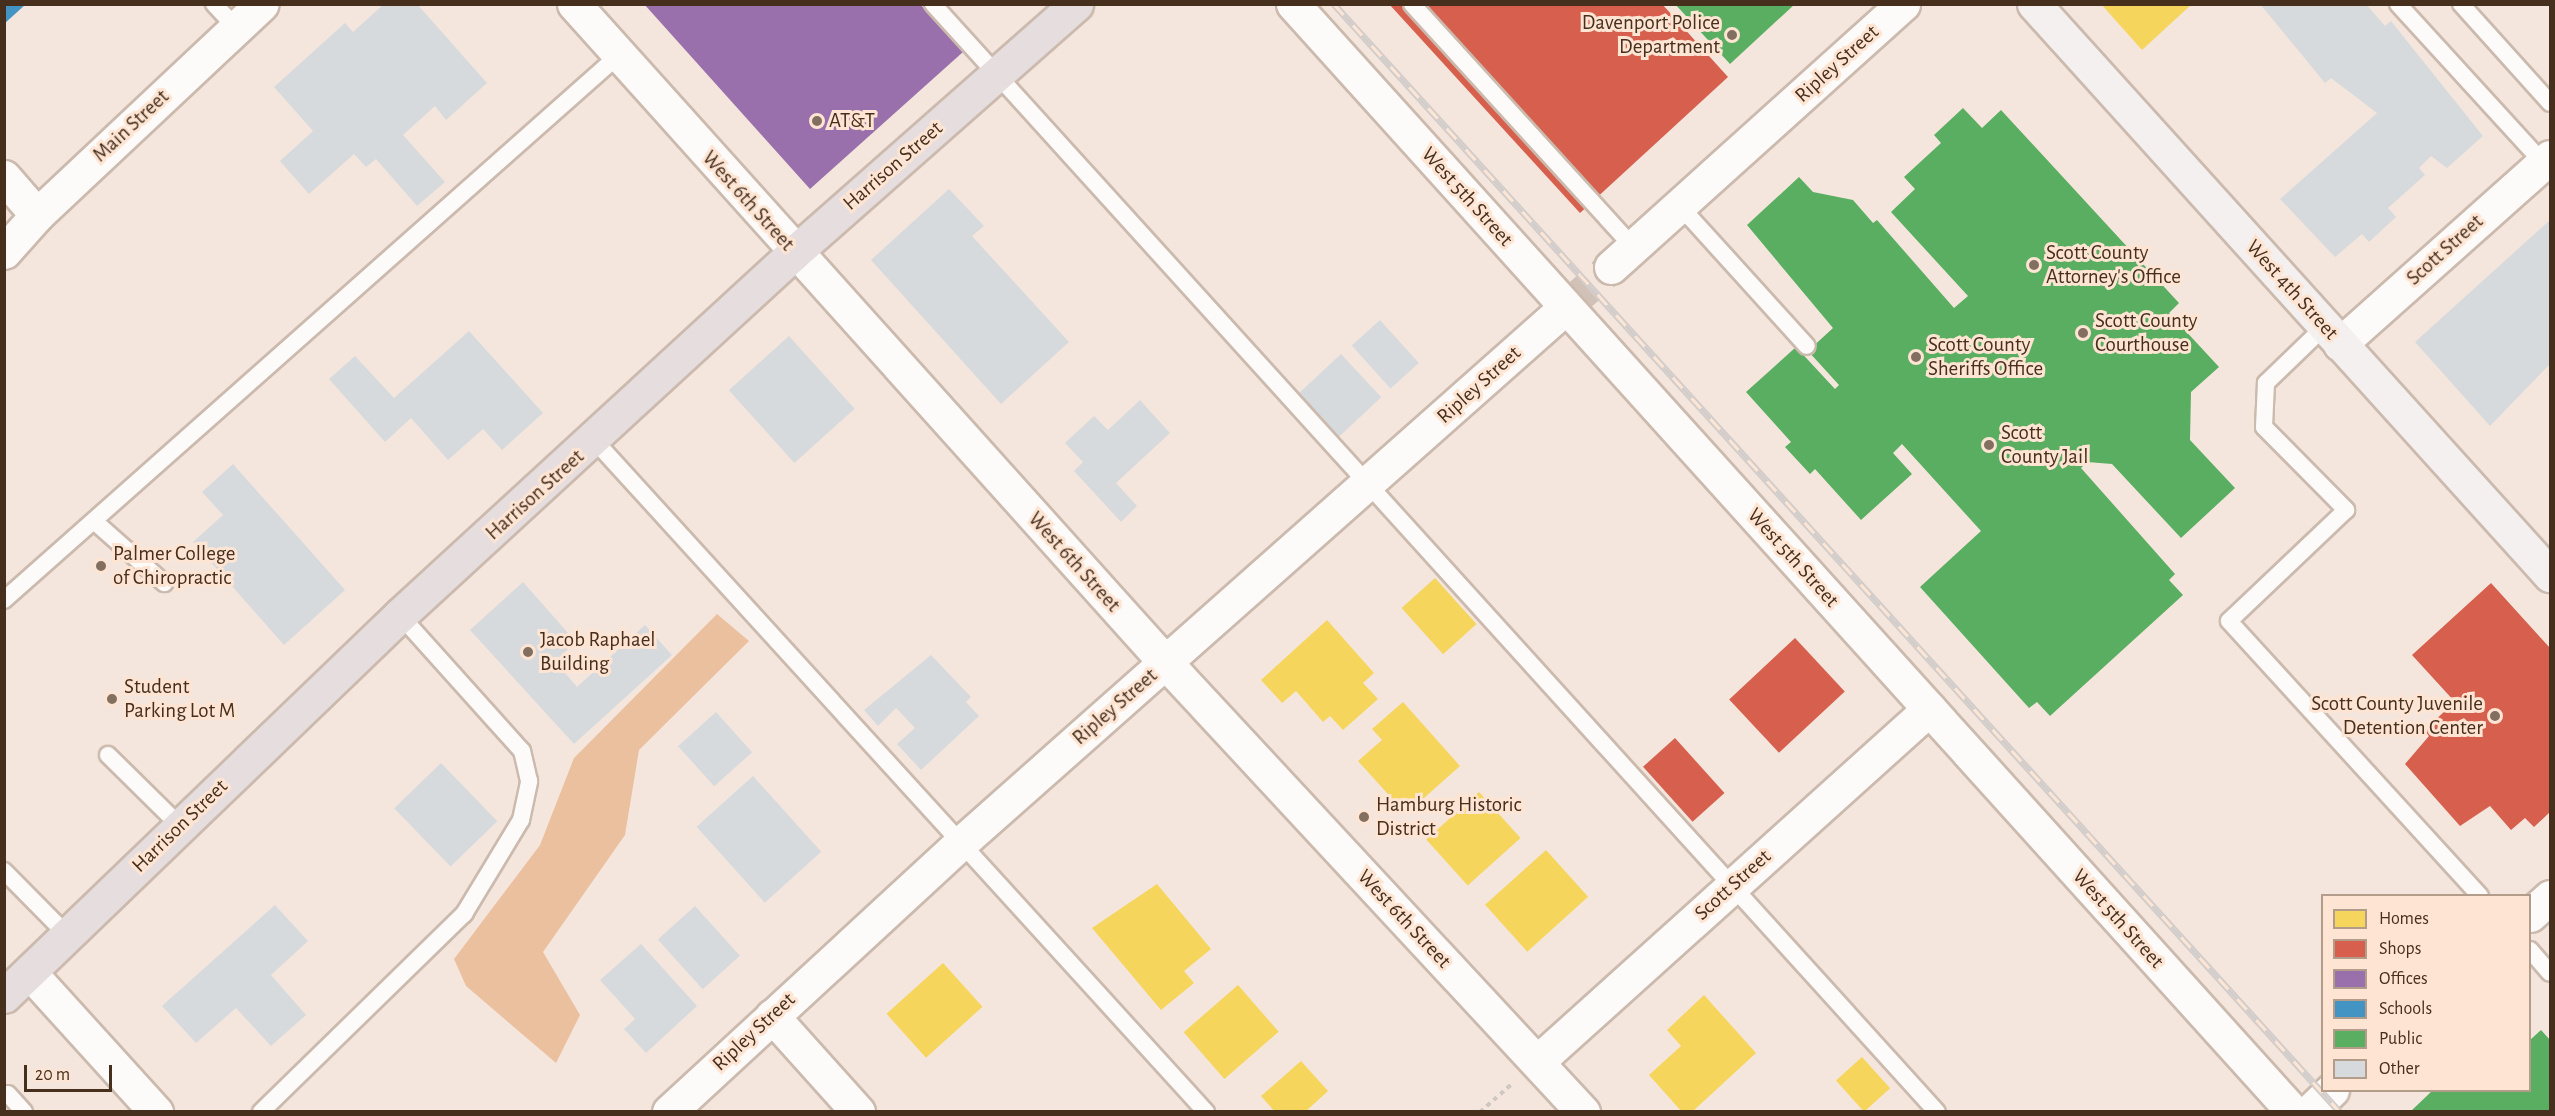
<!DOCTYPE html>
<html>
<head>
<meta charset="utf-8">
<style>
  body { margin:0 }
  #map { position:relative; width:2555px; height:1116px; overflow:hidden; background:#f4e6dd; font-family:"Alegreya Sans",sans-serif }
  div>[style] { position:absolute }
  .forest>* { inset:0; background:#ebc09f }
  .homes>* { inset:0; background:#f6d55c; transform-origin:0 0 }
  .shops>* { inset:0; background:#d6604d; transform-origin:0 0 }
  .offices>* { inset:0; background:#9970ab }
  .schools>* { inset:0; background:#4393c3 }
  .public>* { inset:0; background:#5aae61 }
  .building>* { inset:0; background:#d6dadd; transform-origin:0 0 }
  .minor-tunnel>* { height:33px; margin-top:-16.5px; transform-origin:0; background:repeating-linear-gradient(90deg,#d1c1b7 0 33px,transparent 0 49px) }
  .path>* { height:4px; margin-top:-2px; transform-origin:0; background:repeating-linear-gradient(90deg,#cec7c2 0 4.5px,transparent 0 9px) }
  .roads { filter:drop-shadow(2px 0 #cbbaad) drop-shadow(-2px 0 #cbbaad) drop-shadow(0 2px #cbbaad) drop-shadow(0 -2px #cbbaad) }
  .service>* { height:16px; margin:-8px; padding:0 8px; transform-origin:8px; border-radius:8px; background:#fdfbfa }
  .minor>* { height:33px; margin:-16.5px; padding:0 16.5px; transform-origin:16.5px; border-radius:16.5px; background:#fdfbfa }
  .tertiary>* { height:33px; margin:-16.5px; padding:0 16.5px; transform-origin:16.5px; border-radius:16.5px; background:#fdfbfa }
  .secondary>* { height:33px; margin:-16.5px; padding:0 16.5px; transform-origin:16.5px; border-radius:16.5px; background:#f4f0f0 }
  .trunk>* { height:33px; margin:-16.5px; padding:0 16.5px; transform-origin:16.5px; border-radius:16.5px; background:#e6ddde }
  .rail>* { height:7px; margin-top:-3.5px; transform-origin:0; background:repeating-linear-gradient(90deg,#fee5d3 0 14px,#d2cdca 0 28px); box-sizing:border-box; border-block:2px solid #d2cdca }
  .dots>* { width:16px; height:16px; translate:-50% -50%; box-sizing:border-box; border:3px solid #fee5d3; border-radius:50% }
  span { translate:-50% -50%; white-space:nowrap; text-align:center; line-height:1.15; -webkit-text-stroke:6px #fee5d3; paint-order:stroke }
  .poi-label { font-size:21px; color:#462f1d }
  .right { translate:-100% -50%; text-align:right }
  .left { translate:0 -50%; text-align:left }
  .street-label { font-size:21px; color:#462f1d }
  .frame { position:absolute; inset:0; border:6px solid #462f1d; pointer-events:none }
  .legend { position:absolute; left:2321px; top:894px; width:210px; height:198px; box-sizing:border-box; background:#fee5d3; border:2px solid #b49c8a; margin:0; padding:8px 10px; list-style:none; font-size:18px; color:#462f1d }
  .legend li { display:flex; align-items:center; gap:12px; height:30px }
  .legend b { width:30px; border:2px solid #b49c8a }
  .scale { position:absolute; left:24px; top:1065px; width:88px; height:27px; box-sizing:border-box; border:3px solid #462f1d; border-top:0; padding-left:8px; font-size:18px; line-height:21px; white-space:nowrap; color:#462f1d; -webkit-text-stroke:4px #fee5d3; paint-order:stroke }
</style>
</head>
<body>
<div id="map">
  <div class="forest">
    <div style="clip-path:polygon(717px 614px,749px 641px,639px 750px,625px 835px,543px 952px,580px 1015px,556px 1063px,466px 986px,454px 959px,540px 845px,574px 758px)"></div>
  </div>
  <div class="homes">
    <div style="clip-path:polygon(2101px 4px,2192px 4px,2142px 50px)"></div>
    <div style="left:1435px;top:578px;width:62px;height:45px;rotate:48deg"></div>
    <div style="clip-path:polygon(1327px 620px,1374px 673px,1363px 683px,1378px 699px,1343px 730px,1330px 716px,1323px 722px,1296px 691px,1282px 703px,1261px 680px)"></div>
    <div style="clip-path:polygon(1403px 702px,1460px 766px,1406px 814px,1358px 761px,1382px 740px,1372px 729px)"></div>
    <div style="left:1479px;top:792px;width:62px;height:71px;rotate:48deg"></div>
    <div style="left:1546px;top:850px;width:63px;height:82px;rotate:48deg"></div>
    <div style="clip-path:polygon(1157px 884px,1211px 949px,1184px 971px,1194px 983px,1161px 1010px,1092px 928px)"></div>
    <div style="left:943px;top:963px;width:59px;height:76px;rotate:48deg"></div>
    <div style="left:1238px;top:985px;width:62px;height:72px;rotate:49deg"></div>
    <div style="clip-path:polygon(1704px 995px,1756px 1053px,1692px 1112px,1682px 1112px,1649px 1075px,1681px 1046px,1667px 1030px)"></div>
    <div style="left:1862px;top:1057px;width:42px;height:35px;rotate:48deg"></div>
    <div style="clip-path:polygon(1301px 1061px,1328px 1091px,1305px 1112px,1275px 1112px,1261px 1096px)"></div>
  </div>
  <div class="shops">
    <div style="clip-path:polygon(1389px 4px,1662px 4px,1728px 77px,1580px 213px)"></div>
    <div style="clip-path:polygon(2491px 583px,2550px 648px,2550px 812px,2534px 827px,2525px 818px,2511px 830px,2490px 806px,2460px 826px,2405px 764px,2429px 736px,2424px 730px,2455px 702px,2412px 655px)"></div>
    <div style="left:1795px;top:638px;width:73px;height:90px;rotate:47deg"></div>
    <div style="left:1675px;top:738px;width:74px;height:43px;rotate:48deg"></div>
  </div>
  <div class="offices">
    <div style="clip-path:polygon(644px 4px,920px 4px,963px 52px,810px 189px)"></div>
  </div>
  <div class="schools">
    <div style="clip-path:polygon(4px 4px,26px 4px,4px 24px)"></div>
  </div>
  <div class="public">
    <div style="clip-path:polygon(1675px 4px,1795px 4px,1730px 64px)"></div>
    <div style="clip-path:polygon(1963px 108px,1982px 128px,2001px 110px,2179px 303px,2169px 313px,2219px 367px,2191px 392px,2190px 440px,2235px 488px,2181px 538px,2112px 464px,2087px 462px,2081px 468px,2175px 574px,2169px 580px,2183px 595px,2050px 716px,2037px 702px,2029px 708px,1920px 587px,1981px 531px,1902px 444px,1893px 453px,1912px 474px,1861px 520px,1815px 469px,1810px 474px,1785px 447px,1791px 442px,1746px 392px,1796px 347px,1835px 389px,1839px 385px,1808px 351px,1833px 328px,1747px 225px,1799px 177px,1813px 192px,1853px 200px,1873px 223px,1877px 220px,1954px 308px,1968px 296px,1891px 212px,1915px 189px,1904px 177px,1941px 143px,1934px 135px)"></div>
    <div style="clip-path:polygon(2541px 1030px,2550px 1040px,2550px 1112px,2410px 1112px,2433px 1090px,2530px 1090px,2530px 1040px)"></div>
  </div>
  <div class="building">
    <div style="clip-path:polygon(384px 4px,417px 4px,487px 83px,446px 120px,435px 106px,403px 135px,445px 182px,417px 206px,376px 159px,366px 167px,354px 154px,309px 194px,280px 161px,313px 131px,274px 87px,345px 23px,353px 32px)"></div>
    <div style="clip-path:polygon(2260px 4px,2366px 4px,2385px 26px,2391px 21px,2483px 136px,2447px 168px,2431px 156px,2419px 168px,2425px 175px,2388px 208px,2396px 217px,2369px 242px,2362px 234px,2335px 257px,2280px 199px,2377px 113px,2331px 78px,2325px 83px)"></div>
    <div style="clip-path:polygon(949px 189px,984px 226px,972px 236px,1069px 342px,1001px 404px,871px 260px)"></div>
    <div style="clip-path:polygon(2550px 220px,2550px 364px,2490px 426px,2415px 342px)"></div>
    <div style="left:1380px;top:320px;width:58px;height:38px;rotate:48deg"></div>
    <div style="clip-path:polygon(469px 331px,543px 413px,502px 450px,483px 429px,448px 460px,411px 418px,385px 442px,329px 379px,355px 356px,394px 398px)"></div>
    <div style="left:789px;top:336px;width:98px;height:81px;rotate:48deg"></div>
    <div style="left:1341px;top:354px;width:59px;height:59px;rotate:47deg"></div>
    <div style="clip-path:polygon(1140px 400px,1170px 433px,1116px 483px,1137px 506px,1121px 522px,1074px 471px,1083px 462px,1065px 443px,1094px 416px,1108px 430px)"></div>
    <div style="clip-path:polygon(233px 464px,345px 590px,284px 645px,193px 542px,223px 515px,202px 492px)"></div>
    <div style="clip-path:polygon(523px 582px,576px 642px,555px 661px,577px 687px,645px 625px,672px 655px,574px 744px,470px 630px)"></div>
    <div style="clip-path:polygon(931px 655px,971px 697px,966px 702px,979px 716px,921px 770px,897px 744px,915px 728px,896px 708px,878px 726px,864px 710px)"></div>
    <div style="left:716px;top:712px;width:54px;height:51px;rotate:48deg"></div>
    <div style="left:441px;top:763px;width:81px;height:65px;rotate:46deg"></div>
    <div style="left:753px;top:776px;width:102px;height:76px;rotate:48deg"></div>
    <div style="clip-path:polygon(275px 905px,308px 941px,271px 975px,306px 1015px,271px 1046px,236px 1008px,196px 1043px,162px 1006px)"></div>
    <div style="left:695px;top:906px;width:67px;height:50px;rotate:48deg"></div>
    <div style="clip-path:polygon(641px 944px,697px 1006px,646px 1053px,624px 1029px,635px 1019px,600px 980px)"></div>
  </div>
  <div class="minor-tunnel">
    <div style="left:1566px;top:307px;width:60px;rotate:-41.6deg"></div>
  </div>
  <div class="path">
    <div style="left:1480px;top:1112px;width:45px;rotate:-41.4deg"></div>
  </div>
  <div class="roads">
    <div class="service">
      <div style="left:214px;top:4px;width:33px;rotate:47deg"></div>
      <div style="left:933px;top:4px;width:1495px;rotate:47.82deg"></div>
      <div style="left:1412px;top:4px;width:328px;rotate:47.7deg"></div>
      <div style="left:2398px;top:4px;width:219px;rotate:47.6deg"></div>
      <div style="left:2461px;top:4px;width:133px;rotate:48deg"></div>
      <div style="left:1679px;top:205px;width:190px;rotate:47.8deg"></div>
      <div style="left:2324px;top:327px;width:81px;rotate:136deg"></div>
      <div style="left:2266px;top:383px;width:44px;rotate:92.6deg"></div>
      <div style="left:2264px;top:427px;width:117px;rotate:45.3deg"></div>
      <div style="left:2346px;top:510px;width:161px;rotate:136.5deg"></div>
      <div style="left:2229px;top:621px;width:372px;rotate:47.6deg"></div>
      <div style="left:595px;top:441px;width:908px;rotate:47.68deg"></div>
      <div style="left:94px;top:521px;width:94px;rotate:41.5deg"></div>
      <div style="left:4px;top:600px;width:822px;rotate:-41.55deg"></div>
      <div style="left:108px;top:755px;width:101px;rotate:44.6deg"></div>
      <div style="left:4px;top:871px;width:91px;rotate:45.4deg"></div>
      <div style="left:2530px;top:950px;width:30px;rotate:49deg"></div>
      <div style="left:8px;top:1094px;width:24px;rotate:48deg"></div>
      <div style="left:261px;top:1112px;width:284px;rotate:-44.3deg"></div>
      <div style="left:464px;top:914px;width:110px;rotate:-58.8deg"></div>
      <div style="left:521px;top:820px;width:40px;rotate:-78deg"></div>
      <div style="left:529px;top:781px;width:31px;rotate:-103deg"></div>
      <div style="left:522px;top:751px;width:183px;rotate:-131.9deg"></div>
    </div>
    <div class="minor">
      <div style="left:574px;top:4px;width:886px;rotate:48.07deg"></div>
      <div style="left:1166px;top:663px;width:613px;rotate:47.12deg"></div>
      <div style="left:1293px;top:4px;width:1493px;rotate:47.93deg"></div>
      <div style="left:4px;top:177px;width:50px;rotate:49deg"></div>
      <div style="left:1611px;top:267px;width:393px;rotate:-42deg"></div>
      <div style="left:2340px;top:344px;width:281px;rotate:-41.7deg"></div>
      <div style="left:2530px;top:915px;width:27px;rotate:-42deg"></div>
      <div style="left:30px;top:973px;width:188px;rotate:47.8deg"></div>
      <div style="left:772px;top:1016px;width:129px;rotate:48.1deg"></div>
      <div style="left:1537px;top:1062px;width:528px;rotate:-42deg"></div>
      <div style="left:669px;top:1112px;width:397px;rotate:-42.7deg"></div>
      <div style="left:961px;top:843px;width:808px;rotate:-41.54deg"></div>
      <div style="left:2309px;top:1112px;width:32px;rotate:-44deg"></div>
    </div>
    <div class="tertiary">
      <div style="left:4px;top:252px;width:50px;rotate:-48.3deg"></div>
      <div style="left:37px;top:215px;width:308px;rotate:-43.2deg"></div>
    </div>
    <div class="secondary">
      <div style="left:2034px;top:4px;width:770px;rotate:47.9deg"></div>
    </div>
    <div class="trunk">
      <div style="left:4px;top:996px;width:550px;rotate:-43.89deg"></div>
      <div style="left:400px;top:615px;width:535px;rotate:-42.58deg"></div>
      <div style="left:794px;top:253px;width:376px;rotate:-41.4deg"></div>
    </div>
  </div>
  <div class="rail">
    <div style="left:1334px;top:4px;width:1497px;rotate:47.76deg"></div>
  </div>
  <div class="dots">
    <div style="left:1732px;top:35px;background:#836f60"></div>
    <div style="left:817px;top:121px;background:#836f60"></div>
    <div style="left:2034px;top:265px;background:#836f60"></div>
    <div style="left:2083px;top:333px;background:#836f60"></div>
    <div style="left:1916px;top:357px;background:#836f60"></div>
    <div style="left:1989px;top:445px;background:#836f60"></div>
    <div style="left:101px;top:566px;background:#836f60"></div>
    <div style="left:528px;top:652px;background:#836f60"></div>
    <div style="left:112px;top:699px;background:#836f60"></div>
    <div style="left:2495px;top:716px;background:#836f60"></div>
    <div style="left:1364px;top:817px;background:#836f60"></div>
  </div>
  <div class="poi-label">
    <span class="right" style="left:1720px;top:35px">Davenport Police<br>Department</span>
    <span class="left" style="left:829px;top:121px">AT&amp;T</span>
    <span class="left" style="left:2046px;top:265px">Scott County<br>Attorney's Office</span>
    <span class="left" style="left:2095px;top:333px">Scott County<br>Courthouse</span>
    <span class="left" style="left:1928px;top:357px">Scott County<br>Sheriffs Office</span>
    <span class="left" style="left:2001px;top:445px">Scott<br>County Jail</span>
    <span class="left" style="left:113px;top:566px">Palmer College<br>of Chiropractic</span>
    <span class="left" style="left:540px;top:652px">Jacob Raphael<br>Building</span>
    <span class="left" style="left:124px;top:699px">Student<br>Parking Lot M</span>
    <span class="right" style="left:2483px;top:716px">Scott County Juvenile<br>Detention Center</span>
    <span class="left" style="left:1376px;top:817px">Hamburg Historic<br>District</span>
  </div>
  <div class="street-label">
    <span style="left:1837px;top:64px;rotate:-42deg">Ripley Street</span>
    <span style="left:131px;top:126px;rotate:-43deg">Main Street</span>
    <span style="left:893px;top:166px;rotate:-41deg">Harrison Street</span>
    <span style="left:1467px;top:197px;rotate:48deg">West 5th Street</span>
    <span style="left:748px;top:201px;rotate:48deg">West 6th Street</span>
    <span style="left:2445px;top:250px;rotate:-42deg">Scott Street</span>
    <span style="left:2292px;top:290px;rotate:48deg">West 4th Street</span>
    <span style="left:1479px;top:385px;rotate:-42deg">Ripley Street</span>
    <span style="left:535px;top:495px;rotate:-42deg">Harrison Street</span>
    <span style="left:1793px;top:558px;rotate:48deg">West 5th Street</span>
    <span style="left:1074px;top:562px;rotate:48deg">West 6th Street</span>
    <span style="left:1115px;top:707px;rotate:-41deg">Ripley Street</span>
    <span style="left:180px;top:826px;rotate:-44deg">Harrison Street</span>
    <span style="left:1733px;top:885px;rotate:-42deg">Scott Street</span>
    <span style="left:1404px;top:919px;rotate:47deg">West 6th Street</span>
    <span style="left:2118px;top:919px;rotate:48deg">West 5th Street</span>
    <span style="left:754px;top:1032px;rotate:-43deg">Ripley Street</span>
  </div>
  <div class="frame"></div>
  <ul class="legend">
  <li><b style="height:16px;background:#f6d55c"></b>Homes</li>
  <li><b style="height:16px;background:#d6604d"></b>Shops</li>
  <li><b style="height:16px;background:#9970ab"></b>Offices</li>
  <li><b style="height:16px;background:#4393c3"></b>Schools</li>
  <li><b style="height:16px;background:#5aae61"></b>Public</li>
  <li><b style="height:16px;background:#d6dadd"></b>Other</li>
  </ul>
  <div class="scale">20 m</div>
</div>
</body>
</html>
